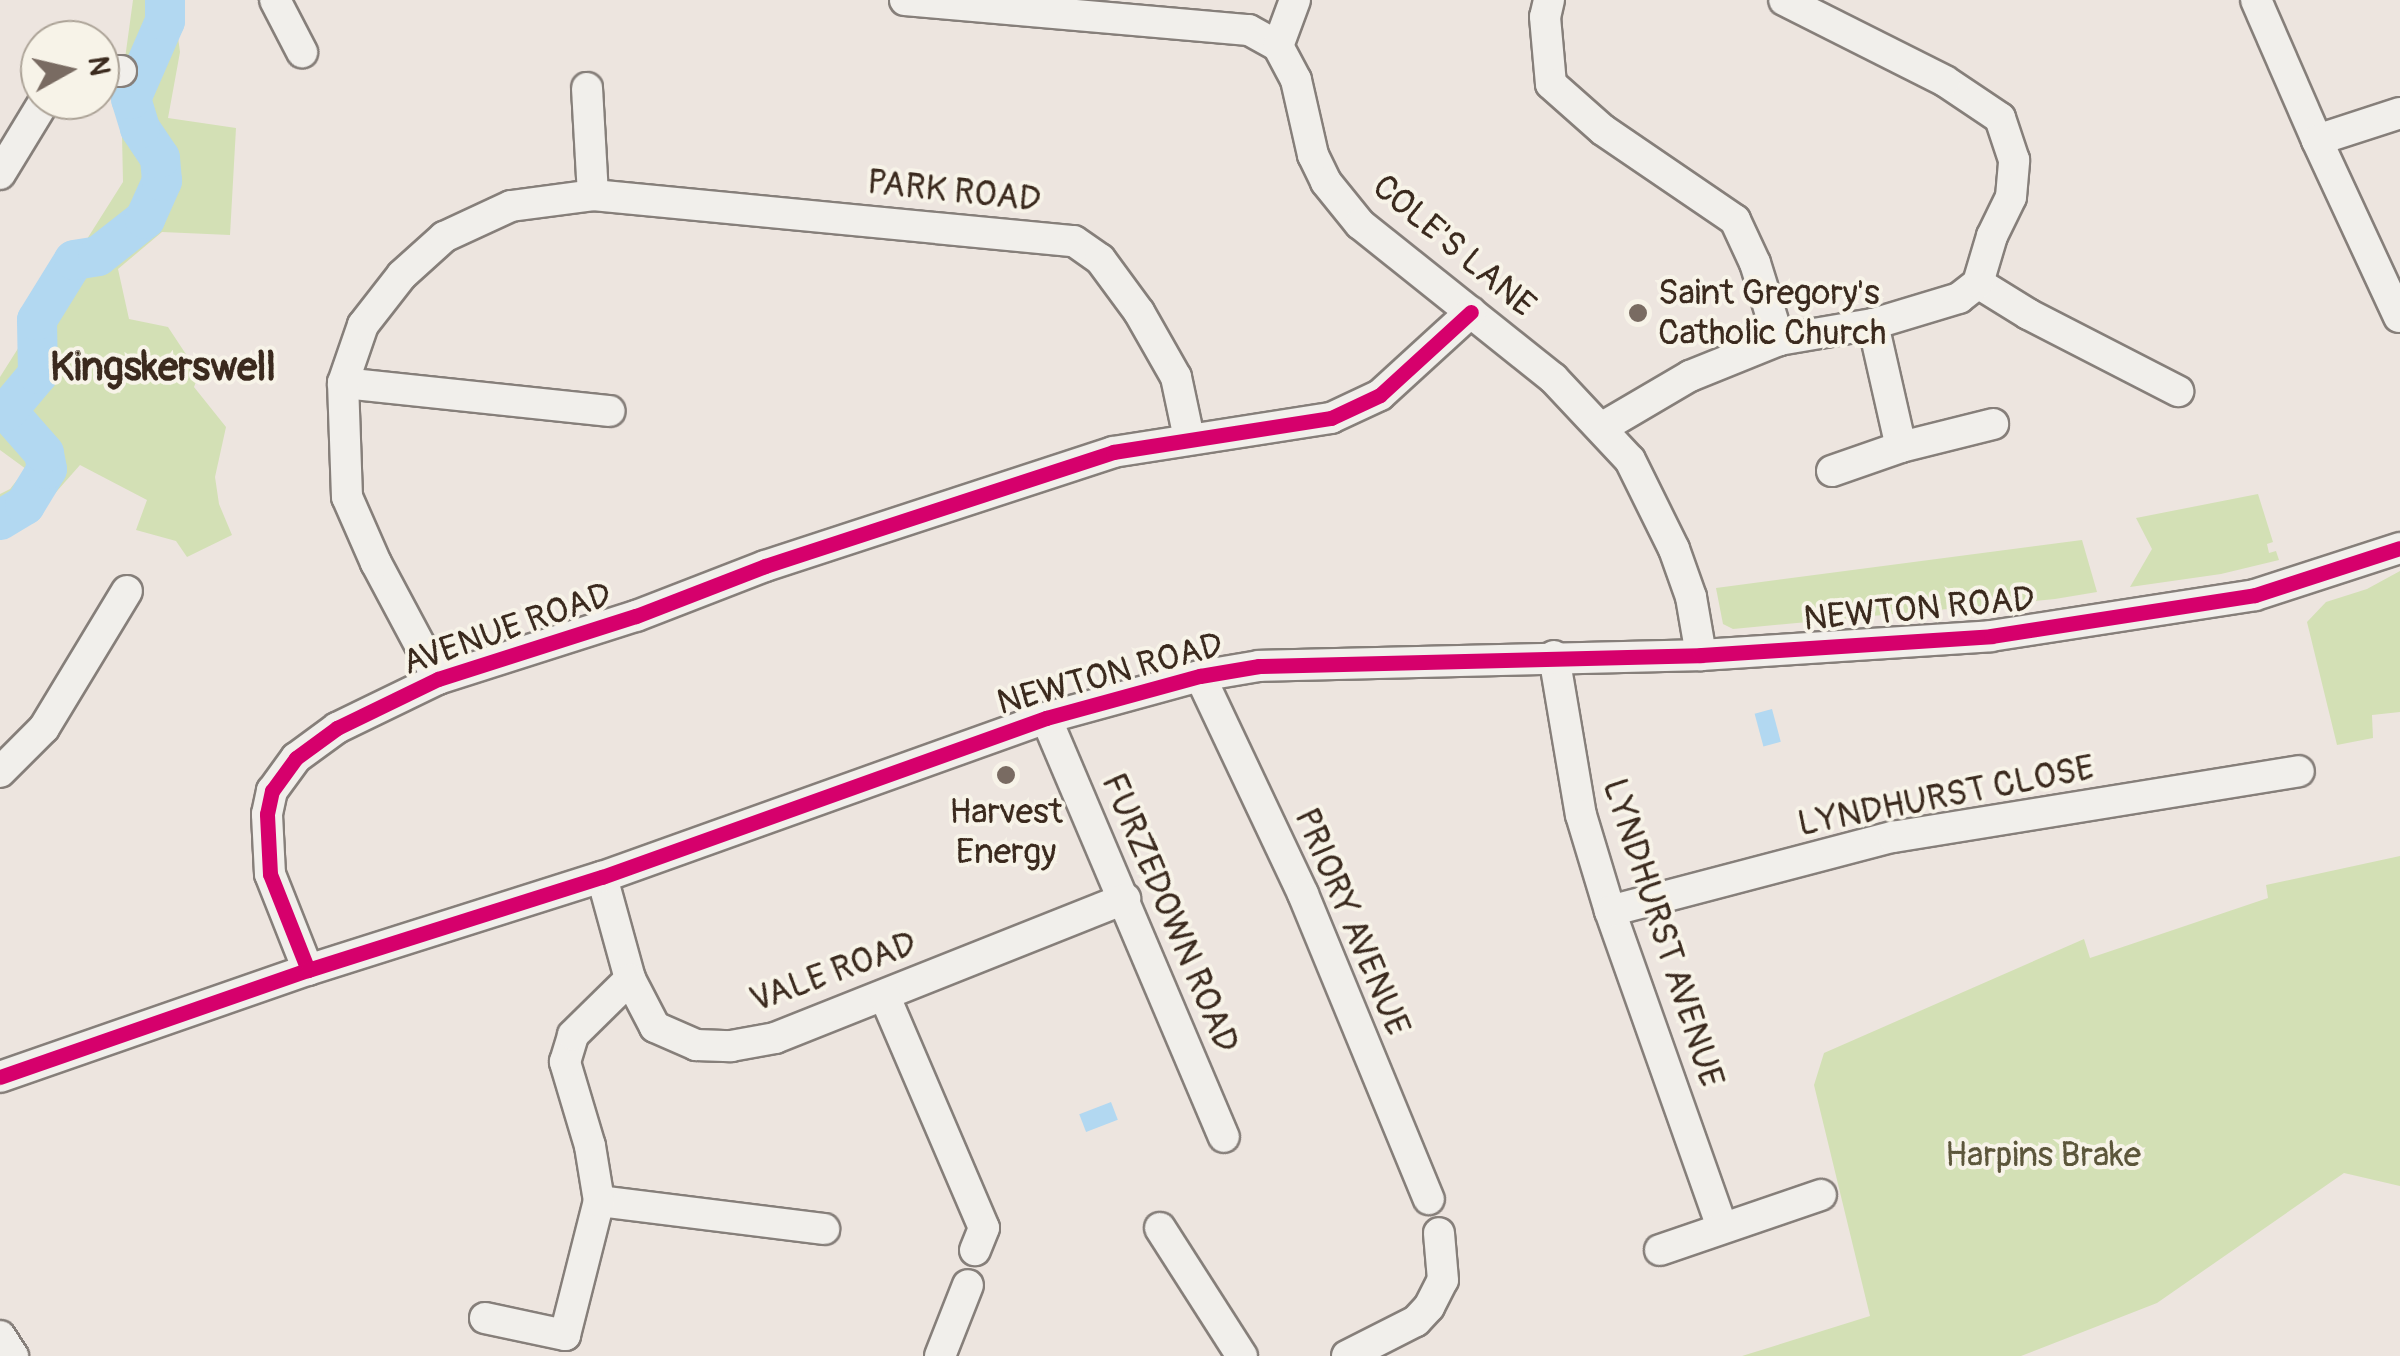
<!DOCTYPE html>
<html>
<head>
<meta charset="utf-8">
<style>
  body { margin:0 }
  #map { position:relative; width:2400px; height:1356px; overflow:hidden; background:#ede5df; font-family:Pangolin,sans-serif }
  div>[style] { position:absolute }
  .green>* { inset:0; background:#d3e0b5 }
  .water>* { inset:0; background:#b2d8f1; transform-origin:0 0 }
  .river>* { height:40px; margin:-20px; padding:0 20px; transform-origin:20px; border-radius:20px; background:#b2d8f1 }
  .roads { filter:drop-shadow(2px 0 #867f7a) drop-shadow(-2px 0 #867f7a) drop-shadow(0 2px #867f7a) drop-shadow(0 -2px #867f7a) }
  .minor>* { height:30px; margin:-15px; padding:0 15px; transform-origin:15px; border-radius:15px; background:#f1efeb }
  .cycleway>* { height:15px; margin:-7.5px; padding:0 7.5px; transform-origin:7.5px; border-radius:7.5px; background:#d6006c }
  .dots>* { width:28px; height:28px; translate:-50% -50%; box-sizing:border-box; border:5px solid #f7f3e8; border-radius:50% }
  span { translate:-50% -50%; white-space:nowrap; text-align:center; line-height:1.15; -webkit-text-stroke:8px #f7f3e8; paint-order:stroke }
  .street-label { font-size:35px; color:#3b2a1e }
  .poi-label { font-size:35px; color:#3b2a1e }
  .left { translate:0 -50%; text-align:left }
  .park-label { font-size:35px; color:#5c563b }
  .quarter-label { font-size:40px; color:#3b2a1e; font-weight:700 }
  .north { position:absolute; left:20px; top:20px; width:100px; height:100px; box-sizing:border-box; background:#f7f3e8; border:2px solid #aca397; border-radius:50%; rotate:82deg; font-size:28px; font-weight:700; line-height:40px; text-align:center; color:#3b2a1e }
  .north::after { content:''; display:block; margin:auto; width:35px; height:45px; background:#796b62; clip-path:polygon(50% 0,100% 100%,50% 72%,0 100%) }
</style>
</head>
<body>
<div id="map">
  <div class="green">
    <div style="clip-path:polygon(133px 0,173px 0,180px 52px,168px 118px,236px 128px,230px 235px,162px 232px,118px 269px,129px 319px,168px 327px,199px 374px,194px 387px,226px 427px,215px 477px,219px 504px,232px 535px,187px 557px,176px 541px,136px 530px,147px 500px,80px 465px,42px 508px,0 533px,0 494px,10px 489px,26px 469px,0 450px,0 377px,123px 182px,121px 88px)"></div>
    <div style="clip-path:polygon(2258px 494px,2273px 542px,2267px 544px,2269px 553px,2276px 551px,2279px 560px,2221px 574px,2130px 587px,2152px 549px,2136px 518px)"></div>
    <div style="clip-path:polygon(2082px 540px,2097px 592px,2055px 599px,1733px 629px,1723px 624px,1716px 588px)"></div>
    <div style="clip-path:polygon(2400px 571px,2400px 712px,2372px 715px,2373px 738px,2337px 745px,2307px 622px,2326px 602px,2367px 589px)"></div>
    <div style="clip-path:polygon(2400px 856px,2400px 1186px,2344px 1173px,2157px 1303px,2021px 1356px,1742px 1356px,1870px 1316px,1814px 1085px,1824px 1053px,2084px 939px,2090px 958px,2268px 898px,2266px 885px)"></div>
  </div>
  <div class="water">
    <div style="left:1772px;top:709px;width:34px;height:18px;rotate:75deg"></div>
    <div style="left:1111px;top:1102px;width:19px;height:34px;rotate:69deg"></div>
  </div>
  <div class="river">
    <div style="left:0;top:520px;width:29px;rotate:-31deg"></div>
    <div style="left:25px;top:505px;width:42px;rotate:-58.6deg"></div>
    <div style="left:47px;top:469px;width:16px;rotate:-101deg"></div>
    <div style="left:44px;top:453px;width:56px;rotate:-131.4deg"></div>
    <div style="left:7px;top:411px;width:48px;rotate:-50deg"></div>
    <div style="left:38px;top:374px;width:54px;rotate:-91.1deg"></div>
    <div style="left:37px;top:320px;width:70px;rotate:-58.3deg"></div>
    <div style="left:74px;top:260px;width:24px;rotate:-9deg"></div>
    <div style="left:98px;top:256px;width:60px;rotate:-38.2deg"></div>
    <div style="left:145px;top:219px;width:42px;rotate:-65.9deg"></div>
    <div style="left:162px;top:181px;width:23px;rotate:-95deg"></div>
    <div style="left:160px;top:158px;width:36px;rotate:-124deg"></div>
    <div style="left:140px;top:128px;width:30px;rotate:-107deg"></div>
    <div style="left:131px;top:99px;width:85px;rotate:-66.4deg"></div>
    <div style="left:165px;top:21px;width:21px;rotate:-90deg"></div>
  </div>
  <div class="roads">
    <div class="minor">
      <div style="left:275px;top:0;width:59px;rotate:62.6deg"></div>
      <div style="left:905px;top:0;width:345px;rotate:5deg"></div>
      <div style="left:1249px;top:30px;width:33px;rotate:29deg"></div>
      <div style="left:1278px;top:46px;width:38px;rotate:62deg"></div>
      <div style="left:1296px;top:80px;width:77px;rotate:77.2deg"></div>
      <div style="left:1313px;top:155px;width:30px;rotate:64deg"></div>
      <div style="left:1326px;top:182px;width:54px;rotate:51deg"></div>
      <div style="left:1360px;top:224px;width:247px;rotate:38.6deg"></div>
      <div style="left:1553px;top:378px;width:112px;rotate:46.8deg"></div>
      <div style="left:1630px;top:460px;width:99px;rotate:63.7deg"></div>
      <div style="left:1674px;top:549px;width:51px;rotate:70.5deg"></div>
      <div style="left:1691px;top:597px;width:59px;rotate:80.2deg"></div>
      <div style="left:1549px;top:0;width:17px;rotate:103deg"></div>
      <div style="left:1545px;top:17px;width:67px;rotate:84.9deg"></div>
      <div style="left:1551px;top:84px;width:69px;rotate:41.5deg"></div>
      <div style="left:1603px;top:130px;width:160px;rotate:34.3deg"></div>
      <div style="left:1735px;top:220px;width:47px;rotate:65.1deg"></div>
      <div style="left:1755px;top:263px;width:81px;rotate:72.7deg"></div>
      <div style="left:2256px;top:0;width:153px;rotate:66.5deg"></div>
      <div style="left:1278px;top:46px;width:49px;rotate:-69.7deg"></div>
      <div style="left:100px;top:71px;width:21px"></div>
      <div style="left:587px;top:88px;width:107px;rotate:86.8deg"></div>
      <div style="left:0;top:174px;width:87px;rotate:-58.7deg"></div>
      <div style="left:1978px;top:283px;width:59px;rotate:31.8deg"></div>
      <div style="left:2028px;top:314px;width:169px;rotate:27.2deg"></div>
      <div style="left:2399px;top:317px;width:195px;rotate:-114.9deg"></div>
      <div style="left:2317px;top:140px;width:87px;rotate:-18deg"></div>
      <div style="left:1873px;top:324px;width:126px;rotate:77.2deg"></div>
      <div style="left:343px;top:383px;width:268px;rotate:6deg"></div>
      <div style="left:1603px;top:427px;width:101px;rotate:-30.4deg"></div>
      <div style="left:1690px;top:376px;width:96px;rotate:-22deg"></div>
      <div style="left:1779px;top:340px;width:95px;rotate:-9.7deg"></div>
      <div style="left:1873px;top:324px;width:90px;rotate:-16.8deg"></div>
      <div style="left:1959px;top:298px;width:24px;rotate:-38deg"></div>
      <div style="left:1978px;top:283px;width:49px;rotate:-73.4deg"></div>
      <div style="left:1992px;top:236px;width:43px;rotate:-64deg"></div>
      <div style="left:2011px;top:197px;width:37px;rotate:-85deg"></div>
      <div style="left:2014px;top:160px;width:44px;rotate:-108.4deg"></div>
      <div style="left:2000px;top:118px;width:66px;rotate:-146.1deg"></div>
      <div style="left:1945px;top:81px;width:180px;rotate:-153.3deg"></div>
      <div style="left:1832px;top:471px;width:73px;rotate:-19.2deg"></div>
      <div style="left:1901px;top:447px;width:95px;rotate:-14deg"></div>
      <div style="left:1554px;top:656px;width:161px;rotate:80.4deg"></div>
      <div style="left:1581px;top:815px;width:100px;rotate:73.2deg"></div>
      <div style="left:1610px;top:911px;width:336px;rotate:70.5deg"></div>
      <div style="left:1200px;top:676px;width:241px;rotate:64.7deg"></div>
      <div style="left:1303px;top:894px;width:330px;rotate:67.6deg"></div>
      <div style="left:438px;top:679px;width:132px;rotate:-118.1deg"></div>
      <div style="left:376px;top:563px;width:72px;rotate:-113.7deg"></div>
      <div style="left:347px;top:497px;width:114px;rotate:-92deg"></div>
      <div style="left:343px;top:383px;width:61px;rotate:-71deg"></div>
      <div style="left:363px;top:325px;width:63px;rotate:-52deg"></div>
      <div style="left:402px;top:275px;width:57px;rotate:-42.1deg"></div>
      <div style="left:444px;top:237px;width:74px;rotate:-24.8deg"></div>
      <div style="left:511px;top:206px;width:83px;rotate:-7.6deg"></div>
      <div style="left:593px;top:195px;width:483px;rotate:5.5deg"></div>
      <div style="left:1074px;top:241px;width:32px;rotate:35deg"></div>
      <div style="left:1100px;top:259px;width:66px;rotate:53.7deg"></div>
      <div style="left:1139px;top:312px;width:75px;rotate:60.4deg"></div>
      <div style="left:1176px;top:377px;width:62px;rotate:78deg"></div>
      <div style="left:1046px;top:718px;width:455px;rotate:67deg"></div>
      <div style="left:0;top:772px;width:62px;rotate:-45deg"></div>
      <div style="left:44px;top:728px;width:160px;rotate:-58.8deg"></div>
      <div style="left:602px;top:877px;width:106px;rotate:74.6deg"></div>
      <div style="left:630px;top:979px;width:54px;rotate:62.5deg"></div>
      <div style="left:655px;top:1027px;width:45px;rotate:23.7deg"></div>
      <div style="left:696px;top:1045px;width:35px;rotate:2deg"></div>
      <div style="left:731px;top:1046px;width:45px;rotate:-10.3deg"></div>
      <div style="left:775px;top:1038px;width:377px;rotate:-21.7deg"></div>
      <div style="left:1610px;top:911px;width:293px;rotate:-14.7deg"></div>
      <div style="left:1893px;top:837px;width:411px;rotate:-9.2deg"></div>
      <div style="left:308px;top:970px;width:103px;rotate:-111.6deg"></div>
      <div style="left:270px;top:874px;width:60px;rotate:-92.9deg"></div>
      <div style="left:267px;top:814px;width:24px;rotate:-78deg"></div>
      <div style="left:272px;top:791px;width:41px;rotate:-54deg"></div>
      <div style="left:296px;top:758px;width:51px;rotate:-36.2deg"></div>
      <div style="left:337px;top:728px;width:112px;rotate:-25.9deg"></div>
      <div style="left:438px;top:679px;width:208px;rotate:-17.7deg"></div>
      <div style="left:636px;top:616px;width:138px;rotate:-21.2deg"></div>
      <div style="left:765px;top:566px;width:366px;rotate:-18.1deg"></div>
      <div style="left:1113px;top:452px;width:221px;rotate:-8.9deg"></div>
      <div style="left:1331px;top:418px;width:54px;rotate:-25.1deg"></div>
      <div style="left:1380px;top:395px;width:123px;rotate:-42.4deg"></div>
      <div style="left:885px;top:997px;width:251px;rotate:66.8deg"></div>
      <div style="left:984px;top:1228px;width:24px;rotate:112deg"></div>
      <div style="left:0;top:1077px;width:326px;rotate:-19.2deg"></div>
      <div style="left:308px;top:970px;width:308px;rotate:-17.6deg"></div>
      <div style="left:602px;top:877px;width:472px;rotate:-19.7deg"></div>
      <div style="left:1046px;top:718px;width:160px;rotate:-15.3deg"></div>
      <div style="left:1200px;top:676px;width:60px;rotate:-9.6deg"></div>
      <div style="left:1259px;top:666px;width:442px;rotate:-1.4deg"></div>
      <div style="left:1701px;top:655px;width:291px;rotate:-3.7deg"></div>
      <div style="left:1991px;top:636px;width:267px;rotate:-8.8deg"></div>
      <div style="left:2255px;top:595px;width:152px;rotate:-18deg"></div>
      <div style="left:599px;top:1201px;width:227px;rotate:7.1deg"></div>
      <div style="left:1160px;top:1228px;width:152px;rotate:57.4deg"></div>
      <div style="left:1660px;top:1250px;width:170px;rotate:-18.9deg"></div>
      <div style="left:485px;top:1318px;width:82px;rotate:12deg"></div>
      <div style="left:565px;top:1335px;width:138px;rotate:-75.8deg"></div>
      <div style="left:599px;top:1201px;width:56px;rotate:-99.3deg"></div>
      <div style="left:590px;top:1146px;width:88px;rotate:-106.6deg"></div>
      <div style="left:565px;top:1062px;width:28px;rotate:-73deg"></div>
      <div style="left:573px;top:1035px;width:80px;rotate:-44.5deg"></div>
      <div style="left:0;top:1336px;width:24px;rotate:57deg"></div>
      <div style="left:940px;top:1356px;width:76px;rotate:-68.5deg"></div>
      <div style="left:1347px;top:1356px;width:77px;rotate:-26.9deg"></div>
      <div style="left:1416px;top:1321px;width:19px;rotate:-47deg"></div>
      <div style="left:1429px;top:1307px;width:30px;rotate:-63deg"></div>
      <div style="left:1443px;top:1280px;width:47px;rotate:-94.9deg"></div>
    </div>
  </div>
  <div class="cycleway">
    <div style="left:308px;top:970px;width:103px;rotate:-111.6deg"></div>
    <div style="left:270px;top:874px;width:60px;rotate:-92.9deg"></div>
    <div style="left:267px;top:814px;width:24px;rotate:-78deg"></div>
    <div style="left:272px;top:791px;width:41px;rotate:-54deg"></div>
    <div style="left:296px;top:758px;width:51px;rotate:-36.2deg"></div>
    <div style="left:337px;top:728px;width:112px;rotate:-25.9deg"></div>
    <div style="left:438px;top:679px;width:208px;rotate:-17.7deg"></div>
    <div style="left:636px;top:616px;width:138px;rotate:-21.2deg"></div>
    <div style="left:765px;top:566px;width:366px;rotate:-18.1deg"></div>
    <div style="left:1113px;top:452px;width:221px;rotate:-8.9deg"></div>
    <div style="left:1331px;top:418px;width:54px;rotate:-25.1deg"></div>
    <div style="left:1380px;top:395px;width:123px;rotate:-42.4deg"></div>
    <div style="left:0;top:1077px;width:326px;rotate:-19.2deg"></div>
    <div style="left:308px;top:970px;width:308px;rotate:-17.6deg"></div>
    <div style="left:602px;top:877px;width:472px;rotate:-19.7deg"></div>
    <div style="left:1046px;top:718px;width:160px;rotate:-15.3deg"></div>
    <div style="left:1200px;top:676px;width:60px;rotate:-9.6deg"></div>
    <div style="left:1259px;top:666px;width:442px;rotate:-1.4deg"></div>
    <div style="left:1701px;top:655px;width:291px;rotate:-3.7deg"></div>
    <div style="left:1991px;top:636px;width:267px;rotate:-8.8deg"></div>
    <div style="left:2255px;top:595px;width:152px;rotate:-18deg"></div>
  </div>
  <div class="dots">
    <div style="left:1638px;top:313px;background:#796b62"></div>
    <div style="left:1006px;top:775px;background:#796b62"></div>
  </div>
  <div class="street-label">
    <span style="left:954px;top:191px;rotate:6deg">PARK ROAD</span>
    <span style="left:1454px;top:246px;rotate:40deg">COLE'S LANE</span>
    <span style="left:1919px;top:609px;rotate:-5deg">NEWTON ROAD</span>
    <span style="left:507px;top:629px;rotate:-19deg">AVENUE ROAD</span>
    <span style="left:1110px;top:674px;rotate:-15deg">NEWTON ROAD</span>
    <span style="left:1946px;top:796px;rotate:-11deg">LYNDHURST CLOSE</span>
    <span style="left:1170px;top:913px;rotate:67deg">FURZEDOWN ROAD</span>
    <span style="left:1352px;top:922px;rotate:67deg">PRIORY AVENUE</span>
    <span style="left:1663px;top:933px;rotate:72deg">LYNDHURST AVENUE</span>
    <span style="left:833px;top:972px;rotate:-20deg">VALE ROAD</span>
  </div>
  <div class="poi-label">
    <span class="left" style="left:1658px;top:313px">Saint Gregory's<br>Catholic Church</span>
    <span style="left:1006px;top:832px">Harvest<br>Energy</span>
  </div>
  <div class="park-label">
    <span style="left:2043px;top:1155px">Harpins Brake</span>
  </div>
  <div class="quarter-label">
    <span style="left:163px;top:368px">Kingskerswell</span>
  </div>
  <div class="north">N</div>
</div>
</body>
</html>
